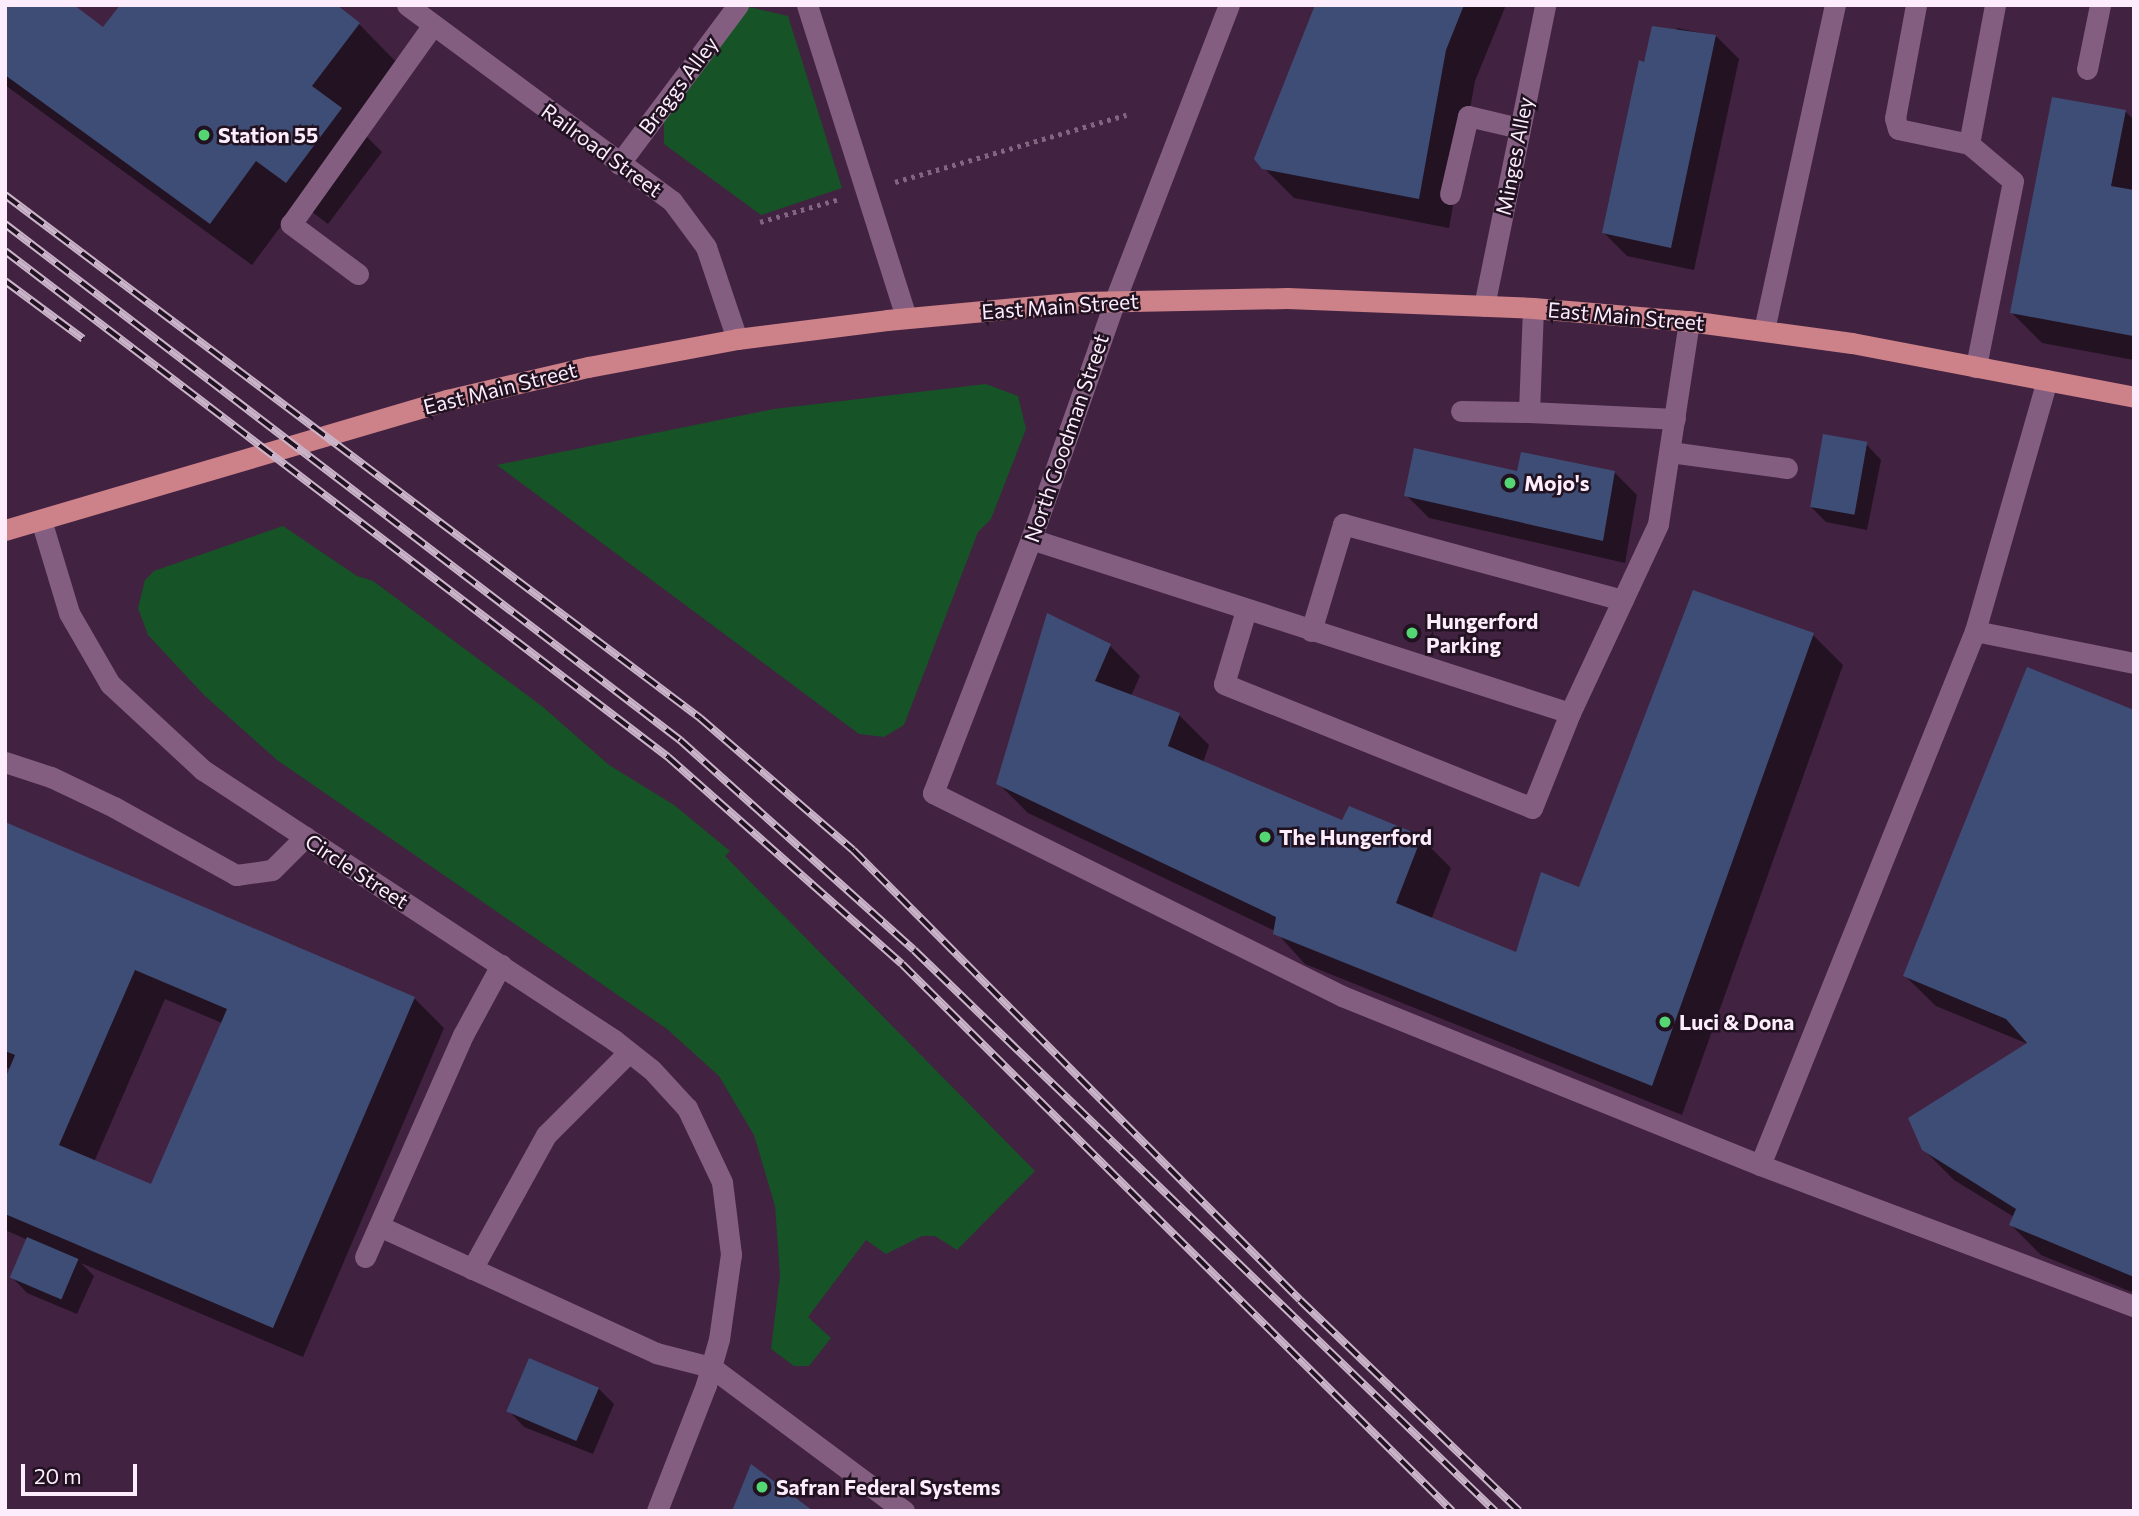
<!DOCTYPE html>
<html>
<head>
<meta charset="utf-8">
<style>
  body { margin:0 }
  #map { position:relative; width:2139px; height:1516px; overflow:hidden; background:#422241; font-family:Commissioner,sans-serif }
  div>[style] { position:absolute }
  .green>* { inset:0; background:#165326 }
  .shadow>* { inset:0; background:#0007 }
  .building>* { inset:0; background:#3e4d75; transform-origin:0 0 }
  .path>* { height:4.5px; margin-top:-2.25px; transform-origin:0; background:repeating-linear-gradient(90deg,#816680 0 3.5px,transparent 0 8.5px) }
  .lane>* { height:21px; margin:-10.5px; padding:0 10.5px; transform-origin:10.5px; border-radius:10.5px; background:#835e81 }
  .street>* { height:21px; margin:-10.5px; padding:0 10.5px; transform-origin:10.5px; border-radius:10.5px; background:#835e81 }
  .secondary>* { height:21px; margin:-10.5px; padding:0 10.5px; transform-origin:10.5px; border-radius:10.5px; background:#835e81 }
  .primary>* { height:21px; margin:-10.5px; padding:0 10.5px; transform-origin:10.5px; border-radius:10.5px; background:#cd8188 }
  .rail>* { height:8px; margin-top:-4px; transform-origin:0; background:repeating-linear-gradient(90deg,#201220 0 16px,#cab4c9 0 32px); box-sizing:border-box; border-block:2px solid #cab4c9 }
  .dots>* { width:19px; height:19px; translate:-50% -50%; box-sizing:border-box; border:4px solid #201220; border-radius:50% }
  span { translate:-50% -50%; white-space:nowrap; text-align:center; line-height:1.15; -webkit-text-stroke:5px #201220; paint-order:stroke }
  .street-label { font-size:21px; color:#fdecfc }
  .poi-label { font-size:21px; color:#fdecfc; font-weight:700 }
  .left { translate:0 -50%; text-align:left }
  .frame { position:absolute; inset:0; border:7px solid #fdecfc; pointer-events:none }
  .scale { position:absolute; left:21px; top:1464px; width:116px; height:32px; box-sizing:border-box; border:4px solid #fdecfc; border-top:0; padding-left:9px; font-size:21px; line-height:24px; white-space:nowrap; color:#fdecfc; -webkit-text-stroke:5px #201220; paint-order:stroke }
</style>
</head>
<body>
<div id="map">
  <div class="green">
    <div style="clip-path:polygon(745px 6px,788px 16px,842px 188px,761px 215px,664px 144px,664px 115px)"></div>
    <div style="clip-path:polygon(986px 384px,1018px 396px,1026px 429px,991px 519px,978px 532px,904px 725px,884px 737px,859px 734px,497px 465px,774px 409px)"></div>
    <div style="clip-path:polygon(283px 526px,357px 576px,373px 581px,543px 707px,609px 765px,674px 805px,730px 851px,725px 856px,1035px 1171px,957px 1250px,935px 1236px,922px 1236px,886px 1254px,866px 1240px,808px 1317px,831px 1338px,809px 1366px,794px 1366px,771px 1349px,780px 1275px,775px 1206px,754px 1135px,719px 1076px,667px 1029px,277px 760px,204px 695px,148px 635px,138px 608px,145px 580px,154px 571px)"></div>
  </div>
  <div class="shadow">
    <div style="clip-path:polygon(5px 5px,104px 29px,359px 24px,400px 66px,355px 125px,382px 152px,328px 224px,299px 202px,252px 265px,5px 85px)"></div>
    <div style="clip-path:polygon(1317px 5px,1506px 5px,1475px 81px,1449px 228px,1294px 198px,1263px 167px)"></div>
    <div style="clip-path:polygon(1677px 28px,1716px 36px,1739px 59px,1694px 270px,1627px 256px,1604px 233px)"></div>
    <div style="clip-path:polygon(2125px 111px,2134px 120px,2134px 360px,2042px 343px,2012px 313px)"></div>
    <div style="clip-path:polygon(1866px 444px,1881px 460px,1867px 530px,1826px 522px,1811px 507px)"></div>
    <div style="clip-path:polygon(1614px 472px,1637px 495px,1625px 563px,1429px 518px,1406px 495px,1518px 473px)"></div>
    <div style="clip-path:polygon(1813px 635px,1843px 665px,1682px 1115px,1305px 964px,1275px 931px,1028px 813px,998px 783px,1110px 646px,1140px 676px,1131px 696px,1179px 715px,1209px 745px,1203px 763px,1343px 822px,1421px 838px,1451px 868px,1431px 920px,1517px 954px)"></div>
    <div style="clip-path:polygon(2134px 712px,2134px 1293px,2041px 1255px,2011px 1225px,2014px 1217px,1954px 1180px,1923px 1149px,2028px 1044px,1936px 1006px,1905px 976px)"></div>
    <div style="clip-path:polygon(evenodd,5px 824px,414px 998px,444px 1028px,303px 1357px,81px 1263px,94px 1276px,77px 1314px,27px 1293px,12px 1277px,28px 1240px,5px 1230px,5px 1083px,11px 1069px,5px 1067px,5px 824px,165px 999px,222px 1023px,152px 1187px,94px 1162px,165px 999px)"></div>
    <div style="clip-path:polygon(598px 1388px,614px 1404px,593px 1454px,524px 1427px,509px 1411px)"></div>
  </div>
  <div class="building">
    <div style="clip-path:polygon(5px 5px,74px 5px,103px 27px,120px 5px,337px 5px,360px 23px,312px 86px,342px 108px,286px 183px,256px 161px,210px 224px,5px 75px)"></div>
    <div style="clip-path:polygon(1315px 5px,1464px 5px,1446px 50px,1419px 199px,1262px 169px,1254px 159px)"></div>
    <div style="clip-path:polygon(1652px 26px,1716px 35px,1671px 248px,1602px 233px,1639px 60px,1644px 62px)"></div>
    <div style="clip-path:polygon(2052px 97px,2126px 110px,2111px 186px,2134px 190px,2133px 336px,2010px 313px)"></div>
    <div style="left:1823px;top:434px;width:45px;height:74px;rotate:10deg"></div>
    <div style="clip-path:polygon(1414px 448px,1517px 471px,1521px 452px,1615px 471px,1603px 541px,1404px 496px)"></div>
    <div style="clip-path:polygon(1693px 590px,1814px 633px,1652px 1086px,1273px 934px,1276px 917px,996px 784px,1047px 613px,1111px 644px,1095px 681px,1180px 713px,1168px 746px,1342px 820px,1349px 806px,1422px 836px,1396px 903px,1516px 952px,1541px 872px,1579px 887px)"></div>
    <div style="clip-path:polygon(2027px 667px,2134px 710px,2134px 1277px,2009px 1225px,2016px 1209px,1922px 1150px,1908px 1118px,2027px 1043px,2006px 1019px,1903px 976px)"></div>
    <div style="clip-path:polygon(evenodd,5px 822px,415px 997px,273px 1328px,5px 1214px,5px 1079px,15px 1055px,5px 1051px,5px 822px,135px 970px,227px 1009px,151px 1184px,59px 1145px,135px 970px)"></div>
    <div style="left:27px;top:1237px;width:56px;height:44px;rotate:23deg"></div>
    <div style="left:529px;top:1358px;width:76px;height:58px;rotate:23deg"></div>
    <div style="clip-path:polygon(751px 1464px,813px 1511px,732px 1511px)"></div>
  </div>
  <div class="path">
    <div style="left:895px;top:182px;width:241px;rotate:-16.2deg"></div>
    <div style="left:760px;top:222px;width:82px;rotate:-16.2deg"></div>
  </div>
  <div class="lane">
    <div style="left:807px;top:5px;width:328px;rotate:72.4deg"></div>
    <div style="left:1916px;top:5px;width:115px;rotate:100.5deg"></div>
    <div style="left:1895px;top:118px;width:11px;rotate:75deg"></div>
    <div style="left:1898px;top:129px;width:73px;rotate:11.9deg"></div>
    <div style="left:1969px;top:144px;width:57px;rotate:40.1deg"></div>
    <div style="left:2013px;top:181px;width:190px;rotate:101.3deg"></div>
    <div style="left:2087px;top:69px;width:65px;rotate:-78.5deg"></div>
    <div style="left:1969px;top:144px;width:141px;rotate:-79.4deg"></div>
    <div style="left:619px;top:164px;width:199px;rotate:-53.2deg"></div>
    <div style="left:1450px;top:194px;width:80px;rotate:-77deg"></div>
    <div style="left:1468px;top:116px;width:52px;rotate:13.2deg"></div>
    <div style="left:358px;top:274px;width:84px;rotate:-143.3deg"></div>
    <div style="left:291px;top:224px;width:244px;rotate:-54.5deg"></div>
    <div style="left:1484px;top:306px;width:307px;rotate:-78.5deg"></div>
    <div style="left:1533px;top:308px;width:104px;rotate:92.2deg"></div>
    <div style="left:1529px;top:412px;width:146px;rotate:2.7deg"></div>
    <div style="left:1764px;top:330px;width:333px;rotate:-77.7deg"></div>
    <div style="left:2047px;top:380px;width:261px;rotate:106deg"></div>
    <div style="left:1975px;top:631px;width:162px;rotate:11.4deg"></div>
    <div style="left:1461px;top:411px;width:68px;rotate:0.8deg"></div>
    <div style="left:1670px;top:452px;width:118px;rotate:7.8deg"></div>
    <div style="left:1031px;top:539px;width:566px;rotate:17.89deg"></div>
    <div style="left:1570px;top:713px;width:208px;rotate:-65deg"></div>
    <div style="left:1658px;top:524px;width:205px;rotate:-81.3deg"></div>
    <div style="left:1246px;top:610px;width:77px;rotate:106.6deg"></div>
    <div style="left:1224px;top:684px;width:332px;rotate:21.9deg"></div>
    <div style="left:1532px;top:808px;width:102px;rotate:-68.2deg"></div>
    <div style="left:1311px;top:631px;width:112px;rotate:-73.3deg"></div>
    <div style="left:1343px;top:524px;width:290px;rotate:15.2deg"></div>
    <div style="left:5px;top:762px;width:48px;rotate:18.1deg"></div>
    <div style="left:51px;top:777px;width:70px;rotate:25.5deg"></div>
    <div style="left:114px;top:807px;width:140px;rotate:29.1deg"></div>
    <div style="left:236px;top:875px;width:36px;rotate:-8deg"></div>
    <div style="left:272px;top:870px;width:47px;rotate:-45deg"></div>
    <div style="left:933px;top:793px;width:457px;rotate:26.4deg"></div>
    <div style="left:1342px;top:996px;width:451px;rotate:22deg"></div>
    <div style="left:1760px;top:1165px;width:576px;rotate:-68.07deg"></div>
    <div style="left:1760px;top:1165px;width:400px;rotate:20.7deg"></div>
    <div style="left:379px;top:1226px;width:305px;rotate:24.6deg"></div>
    <div style="left:656px;top:1353px;width:57px;rotate:14.3deg"></div>
    <div style="left:365px;top:1257px;width:243px;rotate:-66.2deg"></div>
    <div style="left:463px;top:1035px;width:80px;rotate:-61.5deg"></div>
    <div style="left:472px;top:1269px;width:153px;rotate:-61.1deg"></div>
    <div style="left:546px;top:1135px;width:117px;rotate:-45deg"></div>
  </div>
  <div class="street">
    <div style="left:407px;top:5px;width:330px;rotate:36.5deg"></div>
    <div style="left:672px;top:201px;width:57px;rotate:53.5deg"></div>
    <div style="left:706px;top:247px;width:97px;rotate:71.4deg"></div>
    <div style="left:933px;top:793px;width:272px;rotate:-68.9deg"></div>
    <div style="left:1031px;top:539px;width:253px;rotate:-70.6deg"></div>
    <div style="left:711px;top:1367px;width:241px;rotate:36.7deg"></div>
  </div>
  <div class="secondary">
    <div style="left:1115px;top:300px;width:316px;rotate:-68.9deg"></div>
    <div style="left:41px;top:520px;width:97px;rotate:73.2deg"></div>
    <div style="left:69px;top:613px;width:82px;rotate:60deg"></div>
    <div style="left:110px;top:684px;width:127px;rotate:42.8deg"></div>
    <div style="left:203px;top:770px;width:492px;rotate:33.3deg"></div>
    <div style="left:614px;top:1040px;width:48px;rotate:38.3deg"></div>
    <div style="left:652px;top:1070px;width:52px;rotate:47.4deg"></div>
    <div style="left:687px;top:1108px;width:82px;rotate:64.7deg"></div>
    <div style="left:722px;top:1182px;width:73px;rotate:82.9deg"></div>
    <div style="left:731px;top:1254px;width:86px;rotate:98deg"></div>
    <div style="left:719px;top:1339px;width:48px;rotate:105.8deg"></div>
    <div style="left:706px;top:1385px;width:135px;rotate:111.3deg"></div>
  </div>
  <div class="primary">
    <div style="left:5px;top:530px;width:461px;rotate:-16.4deg"></div>
    <div style="left:447px;top:400px;width:145px;rotate:-13.2deg"></div>
    <div style="left:588px;top:367px;width:152px;rotate:-10.6deg"></div>
    <div style="left:737px;top:339px;width:151px;rotate:-7.2deg"></div>
    <div style="left:887px;top:320px;width:195px;rotate:-5.3deg"></div>
    <div style="left:1081px;top:302px;width:206px;rotate:-1.1deg"></div>
    <div style="left:1287px;top:298px;width:246px;rotate:2.3deg"></div>
    <div style="left:1533px;top:308px;width:157px;rotate:4.8deg"></div>
    <div style="left:1689px;top:321px;width:164px;rotate:7.7deg"></div>
    <div style="left:1852px;top:343px;width:287px;rotate:10.8deg"></div>
  </div>
  <div class="rail">
    <div style="left:5px;top:195px;width:870px;rotate:36.96deg"></div>
    <div style="left:700px;top:718px;width:202px;rotate:40.8deg"></div>
    <div style="left:853px;top:850px;width:634px;rotate:45.19deg"></div>
    <div style="left:1300px;top:1300px;width:304px;rotate:43.9deg"></div>
    <div style="left:5px;top:224px;width:850px;rotate:37.4deg"></div>
    <div style="left:680px;top:740px;width:314px;rotate:41.9deg"></div>
    <div style="left:914px;top:950px;width:808px;rotate:44deg"></div>
    <div style="left:5px;top:251px;width:834px;rotate:37.35deg"></div>
    <div style="left:668px;top:757px;width:312px;rotate:41.5deg"></div>
    <div style="left:902px;top:964px;width:776px;rotate:44.84deg"></div>
    <div style="left:5px;top:281px;width:97px;rotate:36.6deg"></div>
  </div>
  <div class="dots">
    <div style="left:204px;top:135px;background:#54d672"></div>
    <div style="left:1510px;top:483px;background:#54d672"></div>
    <div style="left:1412px;top:633px;background:#54d672"></div>
    <div style="left:1265px;top:837px;background:#54d672"></div>
    <div style="left:1665px;top:1022px;background:#54d672"></div>
    <div style="left:762px;top:1487px;background:#54d672"></div>
  </div>
  <div class="street-label">
    <span style="left:678px;top:85px;rotate:-53deg">Braggs Alley</span>
    <span style="left:602px;top:150px;rotate:36deg">Railroad Street</span>
    <span style="left:1514px;top:156px;rotate:-79deg">Minges Alley</span>
    <span style="left:1060px;top:306px;rotate:-4deg">East Main Street</span>
    <span style="left:1626px;top:316px;rotate:5deg">East Main Street</span>
    <span style="left:500px;top:388px;rotate:-14deg">East Main Street</span>
    <span style="left:1066px;top:438px;rotate:-71deg">North Goodman Street</span>
    <span style="left:357px;top:871px;rotate:33deg">Circle Street</span>
  </div>
  <div class="poi-label">
    <span class="left" style="left:218px;top:135px">Station 55</span>
    <span class="left" style="left:1524px;top:483px">Mojo's</span>
    <span class="left" style="left:1426px;top:633px">Hungerford<br>Parking</span>
    <span class="left" style="left:1279px;top:837px">The Hungerford</span>
    <span class="left" style="left:1679px;top:1022px">Luci &amp; Dona</span>
    <span class="left" style="left:776px;top:1487px">Safran Federal Systems</span>
  </div>
  <div class="frame"></div>
  <div class="scale">20 m</div>
</div>
</body>
</html>
